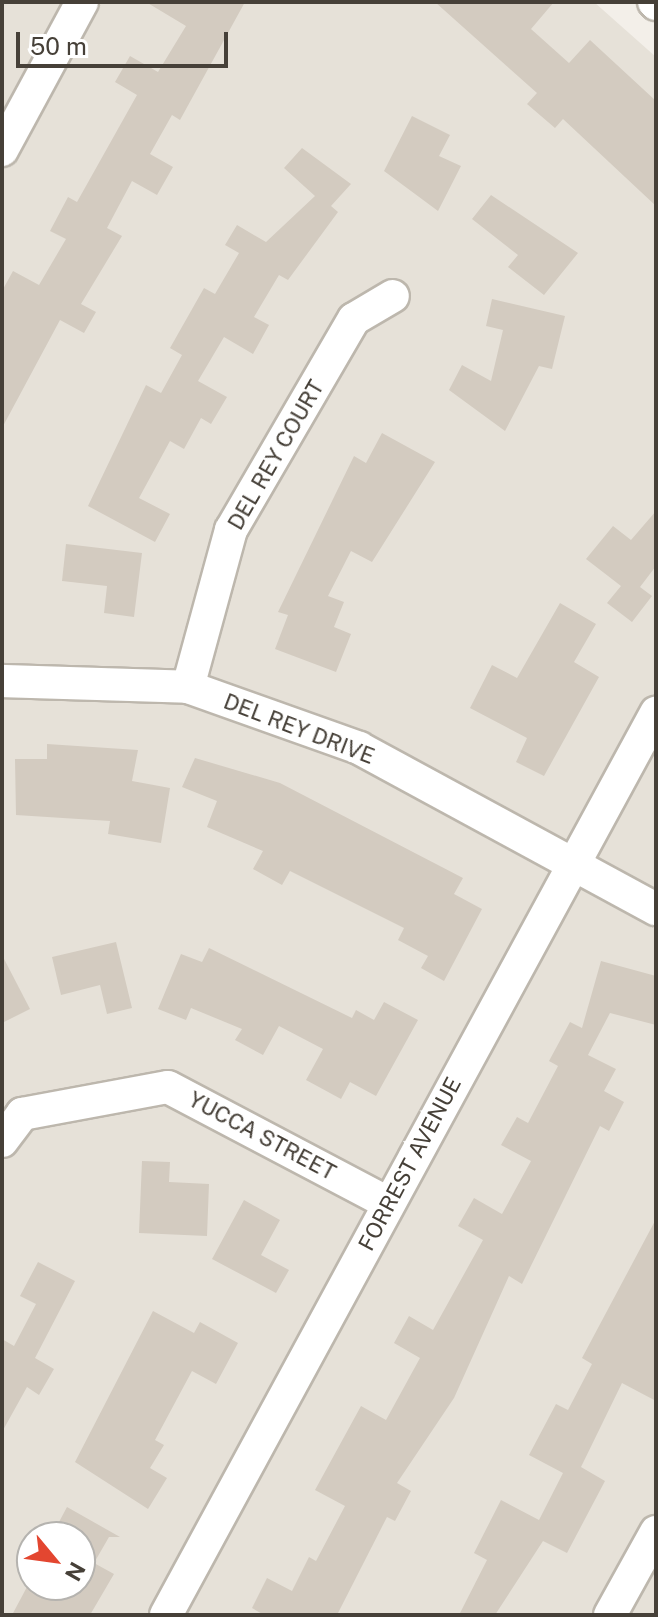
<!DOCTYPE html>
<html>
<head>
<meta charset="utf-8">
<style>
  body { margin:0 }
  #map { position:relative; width:658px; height:1617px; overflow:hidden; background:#f3efe9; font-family:"Public Sans",sans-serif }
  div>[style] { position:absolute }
  .residential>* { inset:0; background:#e6e1d8 }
  .building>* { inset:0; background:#d3cbc0 }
  .roads { filter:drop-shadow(2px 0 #bdb7ad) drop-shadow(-2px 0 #bdb7ad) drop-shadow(0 2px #bdb7ad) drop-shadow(0 -2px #bdb7ad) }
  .minor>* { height:32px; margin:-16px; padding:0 16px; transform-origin:16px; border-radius:16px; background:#fff }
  span { translate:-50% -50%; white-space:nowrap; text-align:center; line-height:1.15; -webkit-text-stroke:7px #fff; paint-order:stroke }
  .street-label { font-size:22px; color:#464038 }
  .frame { position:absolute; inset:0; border:4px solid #464038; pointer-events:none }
  .north { position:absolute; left:16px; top:1521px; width:80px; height:80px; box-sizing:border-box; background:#fff; border:2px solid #b5b3af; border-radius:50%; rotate:119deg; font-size:22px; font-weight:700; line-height:32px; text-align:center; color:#464038 }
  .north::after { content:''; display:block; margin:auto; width:28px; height:36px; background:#e34630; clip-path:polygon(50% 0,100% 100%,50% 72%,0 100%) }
  .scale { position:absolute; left:16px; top:32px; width:212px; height:36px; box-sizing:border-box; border:4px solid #464038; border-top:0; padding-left:10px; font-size:24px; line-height:28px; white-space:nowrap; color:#464038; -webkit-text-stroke:6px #fff; paint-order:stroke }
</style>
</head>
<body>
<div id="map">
  <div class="residential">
    <div style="clip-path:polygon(evenodd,2px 2px,594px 2px,656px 57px,656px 1615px,2px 1615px,2px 2px,32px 1537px,80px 1537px,80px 1585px,32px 1585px,32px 1537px)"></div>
  </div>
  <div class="building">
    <div style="clip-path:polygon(146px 2px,245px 2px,180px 120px,172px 115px,150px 154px,173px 167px,157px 195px,132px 181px,107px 228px,122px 236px,81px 304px,96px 312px,84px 333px,60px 320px,2px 428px,2px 291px,13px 271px,39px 285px,66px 239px,50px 231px,68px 197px,77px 202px,137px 95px,115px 82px,130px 56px,158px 72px,186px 26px)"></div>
    <div style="clip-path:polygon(435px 2px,554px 2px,531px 29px,569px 63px,590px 40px,656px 101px,656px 206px,563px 119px,555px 128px,527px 104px,537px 93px)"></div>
    <div style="clip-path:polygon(412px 116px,450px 135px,439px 156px,461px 166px,438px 211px,384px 171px)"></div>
    <div style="clip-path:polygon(302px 148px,351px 184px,331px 206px,338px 212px,288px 280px,279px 275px,254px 317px,269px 325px,253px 354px,224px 337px,198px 381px,227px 397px,211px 424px,201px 418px,184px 449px,170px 441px,139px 498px,170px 514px,155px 542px,88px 506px,146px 385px,161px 393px,182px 355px,170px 348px,204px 288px,215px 294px,239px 253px,225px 245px,237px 225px,266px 242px,315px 196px,284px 168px)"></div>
    <div style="clip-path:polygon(491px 195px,578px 253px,544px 295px,508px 267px,518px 255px,472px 219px)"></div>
    <div style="clip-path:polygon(492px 299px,565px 316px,552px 369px,539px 366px,505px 431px,449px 390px,462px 365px,491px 381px,503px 330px,486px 326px)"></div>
    <div style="clip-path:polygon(382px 433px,435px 462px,372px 562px,351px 551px,328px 596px,344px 602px,334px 627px,351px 634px,336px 672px,275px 649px,288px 615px,278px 612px,354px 456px,366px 463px)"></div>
    <div style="clip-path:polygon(656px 511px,656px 566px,640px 587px,652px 596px,632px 622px,607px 603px,621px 586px,586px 559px,613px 526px,631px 540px)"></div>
    <div style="clip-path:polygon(66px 544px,142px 553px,134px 617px,104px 613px,107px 586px,62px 581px)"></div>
    <div style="clip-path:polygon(560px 603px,596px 624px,574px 662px,599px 677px,544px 776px,516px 762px,527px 738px,470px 708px,492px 665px,517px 678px)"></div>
    <div style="clip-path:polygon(47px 744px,138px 750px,132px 781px,170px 788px,161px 843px,108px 834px,110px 821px,16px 815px,15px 759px,47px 759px)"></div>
    <div style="clip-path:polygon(195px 758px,280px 783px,463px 878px,454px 894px,482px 909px,444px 981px,421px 968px,428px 956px,398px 940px,404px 928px,290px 871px,282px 885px,253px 869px,263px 851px,207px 827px,217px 801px,182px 787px)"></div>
    <div style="clip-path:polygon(116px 942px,132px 1008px,107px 1014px,100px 985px,61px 995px,52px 957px)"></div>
    <div style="clip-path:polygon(209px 948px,352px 1018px,356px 1010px,374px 1020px,384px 1002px,418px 1020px,376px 1096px,350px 1082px,341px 1099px,306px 1080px,323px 1049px,279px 1026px,263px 1055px,235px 1040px,242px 1029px,191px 1008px,186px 1020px,158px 1009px,181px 954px,202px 962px)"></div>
    <div style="clip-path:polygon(2px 955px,30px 1009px,2px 1023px)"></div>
    <div style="clip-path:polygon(601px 961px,656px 976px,656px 1025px,610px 1013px,588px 1055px,616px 1069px,604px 1091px,624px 1102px,609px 1131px,600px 1126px,522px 1284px,509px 1276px,454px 1398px,397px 1483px,411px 1491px,395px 1521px,387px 1517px,337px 1615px,264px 1615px,252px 1608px,267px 1578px,292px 1591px,309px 1557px,316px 1561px,345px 1506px,315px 1490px,361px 1406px,386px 1420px,420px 1358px,394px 1343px,409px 1316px,433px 1330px,483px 1240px,458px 1226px,474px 1198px,502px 1214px,531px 1161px,501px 1145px,517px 1117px,528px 1123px,558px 1066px,549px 1061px,570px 1022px,582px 1028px)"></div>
    <div style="clip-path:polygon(142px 1161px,170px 1162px,169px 1182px,209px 1184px,207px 1236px,139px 1233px)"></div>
    <div style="clip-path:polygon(244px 1200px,280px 1220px,261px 1255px,289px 1270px,276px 1293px,212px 1259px)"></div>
    <div style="clip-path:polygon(656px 1219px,656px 1401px,622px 1383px,581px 1467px,605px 1481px,567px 1553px,543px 1541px,495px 1615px,459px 1615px,487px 1560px,474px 1553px,501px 1500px,539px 1520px,563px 1473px,529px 1455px,556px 1404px,568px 1410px,592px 1364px,582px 1358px)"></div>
    <div style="clip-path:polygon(38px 1262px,75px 1281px,35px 1358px,54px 1369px,39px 1395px,27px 1387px,2px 1432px,2px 1339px,14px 1346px,36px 1304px,20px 1296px)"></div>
    <div style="clip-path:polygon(153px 1311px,194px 1333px,200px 1322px,238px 1343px,216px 1384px,192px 1371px,155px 1440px,164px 1445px,150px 1468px,167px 1478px,148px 1509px,75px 1462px)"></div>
    <div style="clip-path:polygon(67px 1507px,120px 1537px,109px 1537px,94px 1563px,114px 1574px,90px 1615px,12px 1615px,28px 1585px,80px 1585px,80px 1537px,51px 1537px)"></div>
  </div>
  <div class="roads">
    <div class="minor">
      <div style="left:654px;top:2px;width:3px;rotate:45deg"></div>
      <div style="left:2px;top:150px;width:168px;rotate:-61.6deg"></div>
      <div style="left:2px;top:681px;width:186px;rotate:1.8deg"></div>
      <div style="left:188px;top:687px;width:182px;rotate:19.6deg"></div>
      <div style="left:359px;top:748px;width:338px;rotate:28.5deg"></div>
      <div style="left:188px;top:687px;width:163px;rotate:-74.7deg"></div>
      <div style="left:231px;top:530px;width:244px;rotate:-59.8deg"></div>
      <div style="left:354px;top:319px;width:45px;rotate:-30.5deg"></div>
      <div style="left:2px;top:1141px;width:34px;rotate:-53deg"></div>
      <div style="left:22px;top:1114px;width:148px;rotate:-10.5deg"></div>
      <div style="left:168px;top:1087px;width:249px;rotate:27.8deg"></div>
      <div style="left:166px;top:1615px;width:1027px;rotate:-61.49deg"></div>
      <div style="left:610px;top:1615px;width:95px;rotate:-61deg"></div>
    </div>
  </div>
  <div class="street-label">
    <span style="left:276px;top:455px;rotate:-60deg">DEL REY COURT</span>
    <span style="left:299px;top:729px;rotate:21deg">DEL REY DRIVE</span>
    <span style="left:262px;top:1136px;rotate:28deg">YUCCA STREET</span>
    <span style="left:410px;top:1164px;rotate:-62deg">FORREST AVENUE</span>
  </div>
  <div class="frame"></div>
  <div class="north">N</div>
  <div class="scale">50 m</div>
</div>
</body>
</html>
